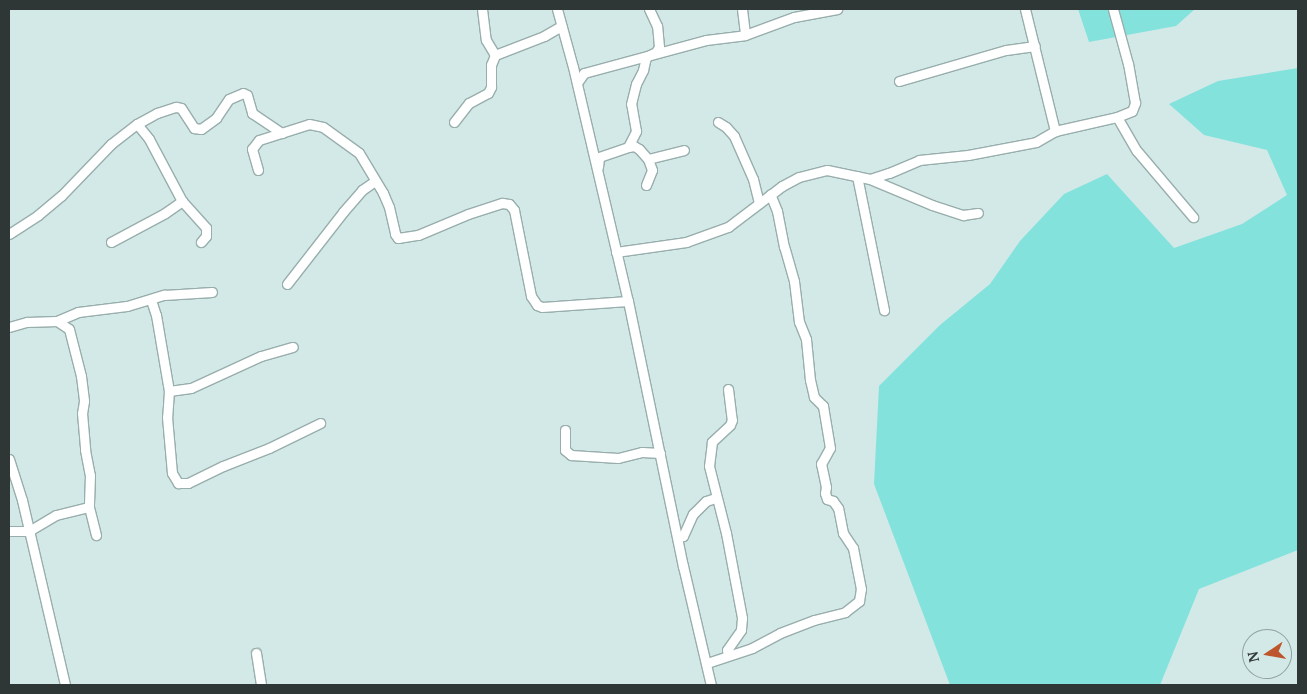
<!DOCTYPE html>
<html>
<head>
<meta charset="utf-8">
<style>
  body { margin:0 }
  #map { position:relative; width:1307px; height:694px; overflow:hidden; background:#d3e9e7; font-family:"PT Serif",serif }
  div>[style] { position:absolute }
  .green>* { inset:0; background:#84e2dd }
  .roads { filter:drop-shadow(1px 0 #98aeac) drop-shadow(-1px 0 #98aeac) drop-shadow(0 1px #98aeac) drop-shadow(0 -1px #98aeac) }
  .minor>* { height:9px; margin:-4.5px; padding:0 4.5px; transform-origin:4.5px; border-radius:4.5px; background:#fff }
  span { translate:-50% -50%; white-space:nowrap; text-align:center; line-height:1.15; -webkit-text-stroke:5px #d3e9e7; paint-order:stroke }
  .frame { position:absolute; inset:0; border:10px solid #2e3736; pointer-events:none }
  .north { position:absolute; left:1242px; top:629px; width:50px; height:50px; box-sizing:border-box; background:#d3e9e7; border:1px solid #91a2a0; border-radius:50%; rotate:258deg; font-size:14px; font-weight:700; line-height:20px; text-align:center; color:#2e3736 }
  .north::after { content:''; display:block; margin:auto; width:18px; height:22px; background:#bd562c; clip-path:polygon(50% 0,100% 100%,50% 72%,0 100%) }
</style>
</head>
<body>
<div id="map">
  <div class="green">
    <div style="clip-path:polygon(1078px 9px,1195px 9px,1176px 26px,1089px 42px)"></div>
    <div style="clip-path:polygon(1298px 68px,1298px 550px,1199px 589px,1160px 685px,950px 685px,874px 484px,879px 386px,940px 325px,990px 284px,1020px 241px,1064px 194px,1107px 174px,1174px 248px,1242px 224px,1287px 195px,1267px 150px,1204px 135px,1169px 104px,1218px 81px)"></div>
  </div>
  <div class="roads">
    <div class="minor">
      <div style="left:482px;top:9px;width:31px;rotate:83deg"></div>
      <div style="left:486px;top:40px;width:17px;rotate:59deg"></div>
      <div style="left:557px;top:9px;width:60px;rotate:74.6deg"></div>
      <div style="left:573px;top:67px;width:240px;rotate:76.8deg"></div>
      <div style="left:628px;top:301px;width:271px;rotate:78.3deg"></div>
      <div style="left:683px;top:566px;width:122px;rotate:76.8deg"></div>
      <div style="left:742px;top:9px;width:26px;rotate:83deg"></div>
      <div style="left:1025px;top:9px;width:126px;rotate:76.2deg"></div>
      <div style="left:899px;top:81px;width:111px;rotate:-16.2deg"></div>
      <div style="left:1006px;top:50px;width:29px;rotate:-8deg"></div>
      <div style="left:577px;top:83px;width:12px;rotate:-55deg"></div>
      <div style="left:584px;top:73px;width:126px;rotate:-15.1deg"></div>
      <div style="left:706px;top:40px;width:39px;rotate:-7deg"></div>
      <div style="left:745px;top:35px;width:52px;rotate:-20.2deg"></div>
      <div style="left:794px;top:17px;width:44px;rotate:-10.5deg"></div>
      <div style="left:1117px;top:117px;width:39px;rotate:60deg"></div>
      <div style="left:1137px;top:151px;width:87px;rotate:49.7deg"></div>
      <div style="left:454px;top:122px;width:24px;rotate:-52deg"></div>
      <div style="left:469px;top:103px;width:21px;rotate:-28deg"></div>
      <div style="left:488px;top:93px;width:7px;rotate:-63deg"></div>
      <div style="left:491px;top:87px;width:22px;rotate:-90deg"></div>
      <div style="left:491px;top:65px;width:11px;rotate:-68deg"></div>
      <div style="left:495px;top:55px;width:53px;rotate:-21.2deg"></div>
      <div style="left:544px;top:36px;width:20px;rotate:-30deg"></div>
      <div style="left:718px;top:122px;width:9px;rotate:32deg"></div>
      <div style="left:726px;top:127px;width:12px;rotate:48deg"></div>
      <div style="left:734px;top:136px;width:47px;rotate:66.2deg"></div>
      <div style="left:753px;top:179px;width:25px;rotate:76deg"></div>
      <div style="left:137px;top:124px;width:23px;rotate:-29deg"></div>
      <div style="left:157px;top:113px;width:20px;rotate:-18deg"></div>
      <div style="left:176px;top:107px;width:5px;rotate:11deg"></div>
      <div style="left:181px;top:108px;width:24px;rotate:57deg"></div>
      <div style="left:194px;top:128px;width:7px;rotate:8deg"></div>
      <div style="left:201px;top:129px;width:19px;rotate:-36deg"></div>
      <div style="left:216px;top:118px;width:23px;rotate:-56deg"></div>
      <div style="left:229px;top:99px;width:15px;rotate:-23deg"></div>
      <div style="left:243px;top:93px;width:4px;rotate:27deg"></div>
      <div style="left:247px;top:95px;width:19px;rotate:74deg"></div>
      <div style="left:252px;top:113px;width:36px;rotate:34deg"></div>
      <div style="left:628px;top:147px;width:18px;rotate:-63deg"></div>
      <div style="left:636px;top:131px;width:27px;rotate:-100deg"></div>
      <div style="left:631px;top:104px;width:21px;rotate:-76deg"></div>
      <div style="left:636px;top:84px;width:16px;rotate:-63deg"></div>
      <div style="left:643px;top:70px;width:13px;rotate:-77deg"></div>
      <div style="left:646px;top:57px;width:11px;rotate:-27deg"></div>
      <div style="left:656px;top:52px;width:6px;rotate:-59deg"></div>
      <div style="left:659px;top:47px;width:21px;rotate:-95deg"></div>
      <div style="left:657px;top:26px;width:19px;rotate:-115deg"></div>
      <div style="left:598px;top:167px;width:10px;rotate:-84deg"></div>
      <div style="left:599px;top:157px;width:31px;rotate:-19deg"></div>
      <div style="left:628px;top:147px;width:6px;rotate:-9deg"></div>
      <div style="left:634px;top:146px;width:6px;rotate:31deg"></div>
      <div style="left:639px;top:149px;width:13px;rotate:48deg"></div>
      <div style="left:648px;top:159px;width:37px;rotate:-14deg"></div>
      <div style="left:258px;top:170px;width:22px;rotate:-106deg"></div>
      <div style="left:252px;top:149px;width:11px;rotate:-52deg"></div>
      <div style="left:259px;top:140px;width:52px;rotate:-17.7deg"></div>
      <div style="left:309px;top:124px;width:14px;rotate:12deg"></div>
      <div style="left:323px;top:127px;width:44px;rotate:35.8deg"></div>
      <div style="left:359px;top:153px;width:47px;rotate:59deg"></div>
      <div style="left:383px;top:193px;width:15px;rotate:67deg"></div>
      <div style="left:389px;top:207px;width:28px;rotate:77deg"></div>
      <div style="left:395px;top:234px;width:5px;rotate:53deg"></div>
      <div style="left:398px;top:238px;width:20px;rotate:-9deg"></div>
      <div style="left:418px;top:235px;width:54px;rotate:-22.8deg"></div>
      <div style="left:468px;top:214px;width:36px;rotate:-18deg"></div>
      <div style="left:502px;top:203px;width:7px;rotate:8deg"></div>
      <div style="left:509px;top:204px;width:8px;rotate:50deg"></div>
      <div style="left:514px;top:210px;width:88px;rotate:78.8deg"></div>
      <div style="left:531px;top:296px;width:11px;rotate:56deg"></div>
      <div style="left:537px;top:305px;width:5px;rotate:22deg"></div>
      <div style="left:542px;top:307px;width:86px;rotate:-4deg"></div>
      <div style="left:857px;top:176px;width:137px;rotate:78.6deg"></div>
      <div style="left:870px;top:179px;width:20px;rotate:-18deg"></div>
      <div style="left:889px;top:173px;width:33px;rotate:-23deg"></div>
      <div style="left:919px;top:160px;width:49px;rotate:-5.8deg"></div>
      <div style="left:968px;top:155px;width:69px;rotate:-10.8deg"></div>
      <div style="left:1036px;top:142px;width:22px;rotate:-30deg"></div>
      <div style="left:1055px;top:131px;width:64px;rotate:-12.7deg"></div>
      <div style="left:1117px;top:117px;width:16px;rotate:-22deg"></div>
      <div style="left:1132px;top:111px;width:9px;rotate:-69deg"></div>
      <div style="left:1135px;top:103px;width:40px;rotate:-100deg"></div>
      <div style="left:1128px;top:64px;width:57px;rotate:-105.3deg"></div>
      <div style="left:646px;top:185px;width:16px;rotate:-68deg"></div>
      <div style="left:652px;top:170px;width:12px;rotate:-110deg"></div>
      <div style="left:9px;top:234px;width:35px;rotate:-33deg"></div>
      <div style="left:38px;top:215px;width:30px;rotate:-40deg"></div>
      <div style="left:61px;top:196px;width:72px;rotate:-46.1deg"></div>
      <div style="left:111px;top:144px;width:33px;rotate:-38deg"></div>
      <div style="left:137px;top:124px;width:19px;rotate:51deg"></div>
      <div style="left:149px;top:139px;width:70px;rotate:62deg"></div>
      <div style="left:182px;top:201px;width:36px;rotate:48deg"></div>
      <div style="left:206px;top:228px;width:8px;rotate:90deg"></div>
      <div style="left:206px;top:236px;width:8px;rotate:130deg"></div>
      <div style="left:111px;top:242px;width:61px;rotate:-28.2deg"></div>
      <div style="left:165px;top:213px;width:21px;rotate:-35deg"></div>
      <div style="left:616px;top:252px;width:71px;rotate:-8.1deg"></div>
      <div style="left:686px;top:242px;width:45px;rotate:-19.7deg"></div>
      <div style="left:728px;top:227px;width:68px;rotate:-37.2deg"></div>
      <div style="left:782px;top:186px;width:19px;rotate:-28deg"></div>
      <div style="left:799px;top:177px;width:29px;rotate:-14deg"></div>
      <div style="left:827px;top:170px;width:44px;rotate:11.8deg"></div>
      <div style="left:870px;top:179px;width:67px;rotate:22.8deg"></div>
      <div style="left:932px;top:205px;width:33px;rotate:18deg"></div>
      <div style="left:963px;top:215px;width:15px;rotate:-8deg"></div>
      <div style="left:287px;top:284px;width:91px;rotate:-52.1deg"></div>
      <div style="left:343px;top:212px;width:29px;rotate:-49deg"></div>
      <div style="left:362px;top:190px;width:16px;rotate:-35deg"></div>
      <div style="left:151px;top:300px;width:16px;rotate:72deg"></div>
      <div style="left:156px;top:315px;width:77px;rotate:80.3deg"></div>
      <div style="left:169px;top:391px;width:26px;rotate:94deg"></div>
      <div style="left:167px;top:417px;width:56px;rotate:84.9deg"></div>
      <div style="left:172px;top:473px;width:12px;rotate:59deg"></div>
      <div style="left:178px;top:483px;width:10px"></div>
      <div style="left:188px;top:483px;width:39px;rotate:-26deg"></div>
      <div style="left:223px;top:466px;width:49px;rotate:-21.4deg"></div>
      <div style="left:269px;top:448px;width:57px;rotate:-26.1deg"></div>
      <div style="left:57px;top:321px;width:23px;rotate:-23deg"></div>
      <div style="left:78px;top:312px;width:49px;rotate:-7deg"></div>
      <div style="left:127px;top:306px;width:39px;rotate:-17deg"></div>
      <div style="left:164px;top:295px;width:48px;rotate:-3.6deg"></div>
      <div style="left:9px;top:327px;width:19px;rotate:-16deg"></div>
      <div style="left:27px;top:322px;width:30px;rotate:-2deg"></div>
      <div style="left:57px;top:321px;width:14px;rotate:34deg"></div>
      <div style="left:69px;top:329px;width:49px;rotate:75.7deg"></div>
      <div style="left:81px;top:376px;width:25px;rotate:83deg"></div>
      <div style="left:84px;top:401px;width:12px;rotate:99deg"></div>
      <div style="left:82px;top:413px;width:37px;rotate:85deg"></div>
      <div style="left:85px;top:450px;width:25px;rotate:79deg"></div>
      <div style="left:90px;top:475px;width:32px;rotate:92deg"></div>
      <div style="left:89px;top:507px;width:29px;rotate:76deg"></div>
      <div style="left:728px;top:389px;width:31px;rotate:83deg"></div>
      <div style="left:732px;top:420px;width:5px;rotate:112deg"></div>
      <div style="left:730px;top:425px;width:25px;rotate:137deg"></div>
      <div style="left:712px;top:442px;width:24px;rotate:97deg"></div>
      <div style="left:709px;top:466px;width:69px;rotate:75.8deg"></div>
      <div style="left:726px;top:533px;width:86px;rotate:79.3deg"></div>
      <div style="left:742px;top:618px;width:12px;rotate:95deg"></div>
      <div style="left:741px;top:630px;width:24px;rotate:125deg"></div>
      <div style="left:727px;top:650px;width:5px;rotate:79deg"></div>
      <div style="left:169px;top:391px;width:22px;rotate:-8deg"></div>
      <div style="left:191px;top:388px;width:77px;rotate:-24.6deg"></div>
      <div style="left:261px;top:356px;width:33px;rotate:-16deg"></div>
      <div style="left:565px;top:430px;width:20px;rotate:90deg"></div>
      <div style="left:565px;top:450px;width:8px;rotate:40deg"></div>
      <div style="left:571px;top:455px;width:47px;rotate:3.7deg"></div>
      <div style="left:618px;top:458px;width:25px;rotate:-14deg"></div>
      <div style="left:642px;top:452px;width:18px;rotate:3deg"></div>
      <div style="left:9px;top:459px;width:43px;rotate:72.4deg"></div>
      <div style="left:22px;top:500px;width:190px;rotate:76.9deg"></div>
      <div style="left:9px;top:531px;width:20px"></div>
      <div style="left:29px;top:531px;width:31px;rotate:-31deg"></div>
      <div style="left:56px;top:515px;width:34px;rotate:-14deg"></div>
      <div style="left:678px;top:537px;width:5px;rotate:-11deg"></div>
      <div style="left:683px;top:536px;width:24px;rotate:-66deg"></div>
      <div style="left:693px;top:514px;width:18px;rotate:-45deg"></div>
      <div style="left:706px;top:501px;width:9px;rotate:-18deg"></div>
      <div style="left:256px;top:653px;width:32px;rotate:81deg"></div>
      <div style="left:707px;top:663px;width:47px;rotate:-18.4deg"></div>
      <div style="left:752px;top:648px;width:32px;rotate:-28deg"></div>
      <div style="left:780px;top:633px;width:36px;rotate:-21deg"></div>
      <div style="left:814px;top:620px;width:32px;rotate:-14deg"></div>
      <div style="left:845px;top:612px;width:18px;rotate:-38deg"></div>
      <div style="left:859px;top:601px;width:12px;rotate:-81deg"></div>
      <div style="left:861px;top:589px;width:42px;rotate:-101deg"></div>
      <div style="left:853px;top:548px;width:18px;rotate:-124deg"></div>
      <div style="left:843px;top:533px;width:25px;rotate:-101deg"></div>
      <div style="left:838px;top:508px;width:9px;rotate:-126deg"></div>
      <div style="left:833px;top:501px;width:6px;rotate:-162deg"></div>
      <div style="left:827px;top:499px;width:6px;rotate:-108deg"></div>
      <div style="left:825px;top:493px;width:6px;rotate:-81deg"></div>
      <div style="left:826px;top:487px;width:24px;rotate:-102deg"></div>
      <div style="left:821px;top:464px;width:18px;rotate:-61deg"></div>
      <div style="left:830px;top:448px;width:43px;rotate:-99.5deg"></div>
      <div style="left:823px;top:406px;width:13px;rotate:-135deg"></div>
      <div style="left:814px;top:397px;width:17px;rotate:-103deg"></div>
      <div style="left:810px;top:380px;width:41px;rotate:-95.6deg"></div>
      <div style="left:806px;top:339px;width:18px;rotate:-112deg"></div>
      <div style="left:799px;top:322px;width:41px;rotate:-97deg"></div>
      <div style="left:794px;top:281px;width:35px;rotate:-106deg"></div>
      <div style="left:784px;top:247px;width:37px;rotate:-101deg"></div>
      <div style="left:777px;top:211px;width:18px;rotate:-112deg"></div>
    </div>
  </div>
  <div class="frame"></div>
  <div class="north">N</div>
</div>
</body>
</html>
